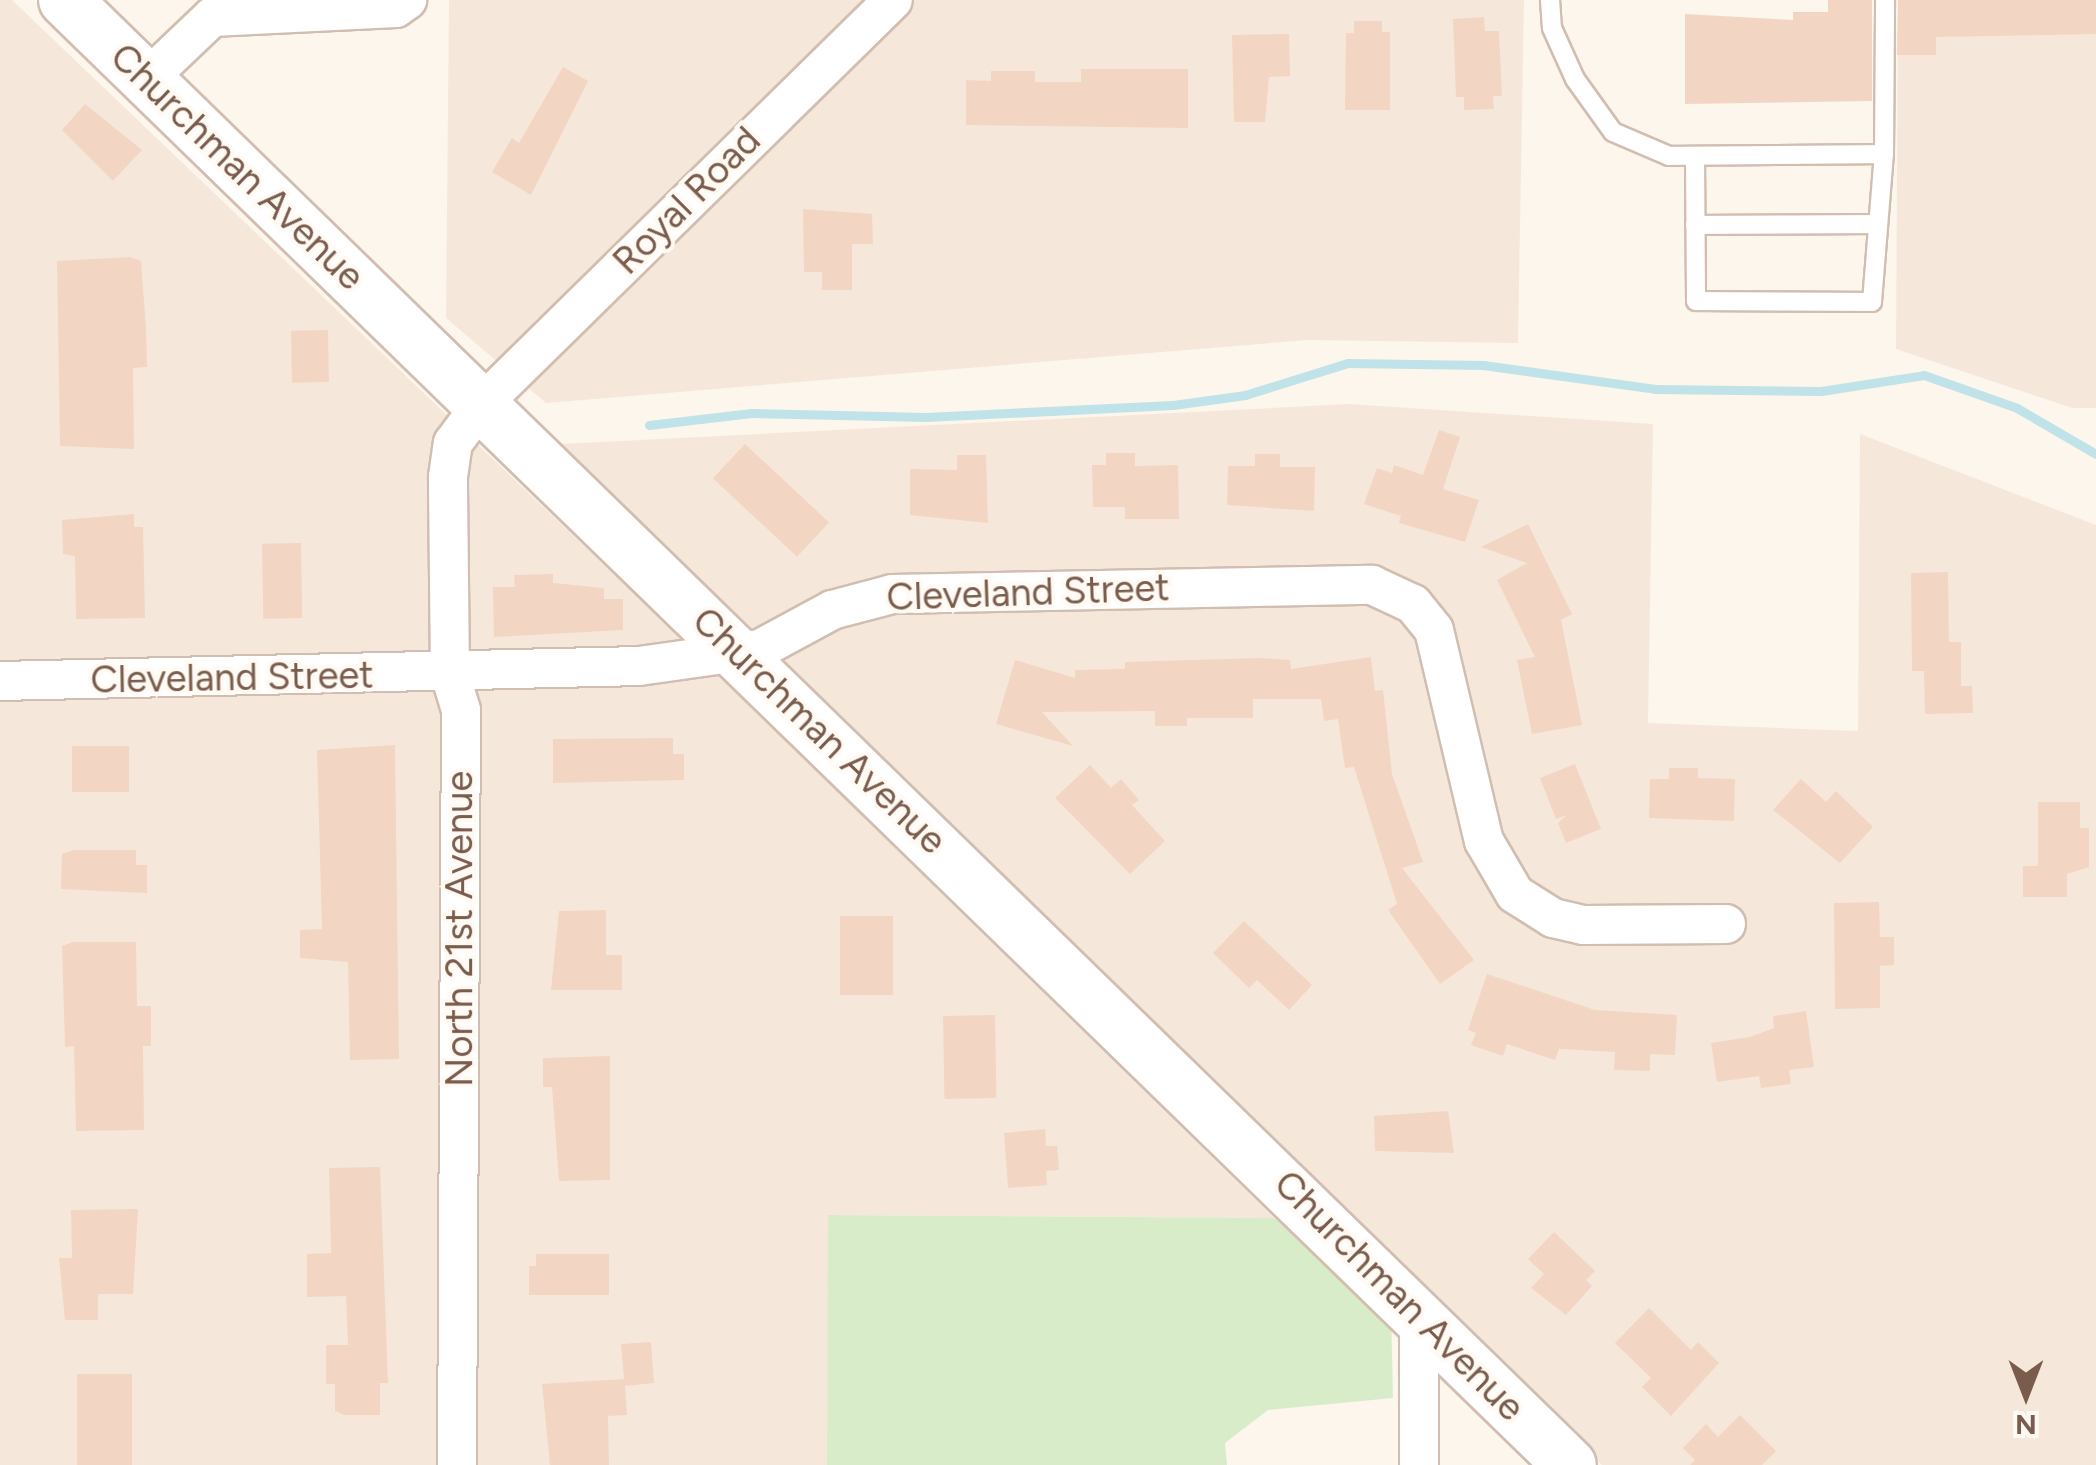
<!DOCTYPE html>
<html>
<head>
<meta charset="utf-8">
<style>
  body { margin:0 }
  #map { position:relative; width:2096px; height:1465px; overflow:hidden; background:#fdf6ec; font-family:Figtree,sans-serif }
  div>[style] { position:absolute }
  .residential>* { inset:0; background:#f5e8da }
  .green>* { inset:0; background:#d8ecc9 }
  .stream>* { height:9px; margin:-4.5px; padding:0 4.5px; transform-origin:4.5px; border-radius:4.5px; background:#bfe3e8 }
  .building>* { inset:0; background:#f3d5c3; transform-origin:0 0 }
  .roads { filter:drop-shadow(2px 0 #d1beb0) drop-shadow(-2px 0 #d1beb0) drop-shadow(0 2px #d1beb0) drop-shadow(0 -2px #d1beb0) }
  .service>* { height:18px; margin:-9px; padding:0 9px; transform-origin:9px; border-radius:9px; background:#fff }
  .minor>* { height:38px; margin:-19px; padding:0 19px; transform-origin:19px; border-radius:19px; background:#fff }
  .secondary>* { height:52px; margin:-26px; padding:0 26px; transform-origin:26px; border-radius:26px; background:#fff }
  span { translate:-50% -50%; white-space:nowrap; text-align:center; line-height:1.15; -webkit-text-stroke:8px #fffaf3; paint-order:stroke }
  .street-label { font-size:38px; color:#7a5c4d }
  .north { position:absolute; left:1976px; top:1345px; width:100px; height:100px; -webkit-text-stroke:8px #fffaf3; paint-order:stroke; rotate:180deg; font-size:28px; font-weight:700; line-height:40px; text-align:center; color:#7a5c4d }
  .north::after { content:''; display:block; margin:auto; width:35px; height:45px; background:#7a5c4d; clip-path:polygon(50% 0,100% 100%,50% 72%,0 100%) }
</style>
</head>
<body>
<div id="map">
  <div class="residential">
    <div style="clip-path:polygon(0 0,12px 0,650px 609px,1274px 1218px,829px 1215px,827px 1465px,0 1465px)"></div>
    <div style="clip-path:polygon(449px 0,1524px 0,1518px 343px,1307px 340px,546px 403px,446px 318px)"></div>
    <div style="clip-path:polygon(1898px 0,2096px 0,2096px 408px,2072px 408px,1896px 349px)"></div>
    <div style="clip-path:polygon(1349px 404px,1653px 424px,1648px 723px,1858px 731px,1860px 434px,2096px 525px,2096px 1465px,1602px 1465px,561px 444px)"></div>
  </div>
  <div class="green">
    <div style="clip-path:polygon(828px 1215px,1274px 1218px,1391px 1308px,1393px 1398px,1268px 1410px,1225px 1443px,1227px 1465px,827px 1465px)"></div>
  </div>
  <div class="stream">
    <div style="left:649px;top:425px;width:103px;rotate:-6.7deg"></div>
    <div style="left:751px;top:413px;width:175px;rotate:1.3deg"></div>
    <div style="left:926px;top:417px;width:247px;rotate:-2.8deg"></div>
    <div style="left:1173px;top:405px;width:73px;rotate:-7.9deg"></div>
    <div style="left:1245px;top:395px;width:108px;rotate:-17.3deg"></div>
    <div style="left:1348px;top:363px;width:135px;rotate:0.8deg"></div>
    <div style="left:1483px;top:365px;width:174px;rotate:7.9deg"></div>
    <div style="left:1655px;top:389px;width:166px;rotate:0.7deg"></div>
    <div style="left:1821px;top:391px;width:104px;rotate:-8.8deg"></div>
    <div style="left:1924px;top:375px;width:99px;rotate:19.5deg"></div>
    <div style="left:2017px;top:408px;width:91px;rotate:30.2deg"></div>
  </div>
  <div class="building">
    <div style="clip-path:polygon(1828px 0,1872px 0,1872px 101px,1685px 104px,1685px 14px,1793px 20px,1793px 12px,1828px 12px)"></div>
    <div style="clip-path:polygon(1898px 0,2096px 0,2096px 34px,1936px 37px,1936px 55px,1897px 55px)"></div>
    <div style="clip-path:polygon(1484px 17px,1485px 31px,1499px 31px,1502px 96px,1493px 96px,1494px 109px,1464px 110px,1464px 97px,1456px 97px,1453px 19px)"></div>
    <div style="clip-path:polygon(1354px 21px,1382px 21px,1382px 32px,1390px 32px,1390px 110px,1345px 110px,1346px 33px,1354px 33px)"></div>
    <div style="clip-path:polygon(1289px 34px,1290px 76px,1269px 77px,1265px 122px,1234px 122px,1232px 35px)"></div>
    <div style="clip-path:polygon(563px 67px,588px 81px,531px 195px,492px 172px,512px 138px,519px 143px)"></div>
    <div style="clip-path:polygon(1081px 69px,1188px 69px,1188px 128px,966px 125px,966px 80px,991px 81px,991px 71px,1035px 71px,1035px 82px,1081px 82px)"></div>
    <div style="clip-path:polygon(85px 104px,142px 150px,113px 181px,62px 130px)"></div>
    <div style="clip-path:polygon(803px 209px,872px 214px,873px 244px,852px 244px,852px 290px,822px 290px,822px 272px,804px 272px)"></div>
    <div style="clip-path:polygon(130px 257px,141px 261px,146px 328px,147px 367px,133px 368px,134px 449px,60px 446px,57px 261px)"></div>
    <div style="left:328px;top:330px;width:52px;height:37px;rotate:89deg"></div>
    <div style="clip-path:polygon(1439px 430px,1460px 437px,1443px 489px,1479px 500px,1465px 542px,1399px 523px,1401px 516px,1364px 504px,1377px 468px,1392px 473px,1394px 465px,1423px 475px)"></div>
    <div style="left:745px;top:444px;width:115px;height:47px;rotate:43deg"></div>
    <div style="clip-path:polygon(1106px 453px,1135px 453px,1135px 466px,1178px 465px,1179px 519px,1125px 519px,1125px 507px,1093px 507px,1092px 465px,1106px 465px)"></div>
    <div style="clip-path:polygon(1255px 454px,1280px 454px,1280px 467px,1315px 467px,1314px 511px,1227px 505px,1228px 466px,1255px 466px)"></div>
    <div style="clip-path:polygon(957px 455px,986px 455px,988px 523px,910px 515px,910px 469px,957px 470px)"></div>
    <div style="clip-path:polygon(134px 514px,134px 527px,143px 527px,145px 618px,76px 619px,75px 556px,63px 554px,62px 520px)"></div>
    <div style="clip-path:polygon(1528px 524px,1572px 614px,1561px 620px,1582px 725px,1532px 734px,1517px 660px,1535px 657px,1497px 580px,1527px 563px,1481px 547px)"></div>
    <div style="left:301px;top:543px;width:75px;height:39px;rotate:89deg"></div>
    <div style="clip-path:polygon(1948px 572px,1949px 642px,1961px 642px,1961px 686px,1972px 686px,1973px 713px,1925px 714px,1924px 671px,1912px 671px,1911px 573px)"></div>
    <div style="clip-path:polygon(553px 574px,553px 583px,604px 588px,604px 599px,623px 599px,623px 630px,494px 637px,493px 587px,515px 587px,514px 575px)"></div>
    <div style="clip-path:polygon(1371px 657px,1375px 691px,1383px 690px,1392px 774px,1423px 862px,1402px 868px,1474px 960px,1440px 984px,1388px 910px,1397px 904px,1354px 767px,1345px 768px,1338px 719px,1324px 721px,1321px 699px,1253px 699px,1253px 718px,1187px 718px,1187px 726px,1155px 726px,1155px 711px,1042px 712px,1073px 746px,996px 724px,1015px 660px,1075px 678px,1075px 670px,1125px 669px,1125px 662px,1260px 658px,1290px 660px,1291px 669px)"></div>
    <div style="clip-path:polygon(673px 738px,673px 754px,684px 754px,684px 780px,553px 783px,553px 739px)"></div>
    <div style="clip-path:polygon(395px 745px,399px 1059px,350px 1060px,348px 962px,300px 958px,300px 930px,322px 929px,317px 750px)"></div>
    <div style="left:72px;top:746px;width:57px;height:46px"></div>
    <div style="clip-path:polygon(1575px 764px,1601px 829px,1566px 843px,1558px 823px,1567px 815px,1556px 819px,1540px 778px)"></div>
    <div style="clip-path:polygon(1090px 765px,1111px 788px,1121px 779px,1139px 800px,1132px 805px,1165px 841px,1130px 874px,1055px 798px)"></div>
    <div style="clip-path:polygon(1669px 768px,1698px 768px,1698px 778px,1735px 779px,1734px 821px,1649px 818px,1650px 779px,1669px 779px)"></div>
    <div style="clip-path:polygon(1801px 779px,1826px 802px,1836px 791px,1873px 827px,1840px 863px,1773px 810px)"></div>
    <div style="clip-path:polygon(2038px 802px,2080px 802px,2080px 828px,2089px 828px,2089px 867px,2067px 874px,2067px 897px,2023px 897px,2023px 866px,2038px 866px)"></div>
    <div style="clip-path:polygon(73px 850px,136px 850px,136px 865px,147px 865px,147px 893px,61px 889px,62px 854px)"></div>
    <div style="clip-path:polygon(1879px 902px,1880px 937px,1894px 937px,1894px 965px,1880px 966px,1880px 1008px,1835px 1009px,1834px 903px)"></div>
    <div style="clip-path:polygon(606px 910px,606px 955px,622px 955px,622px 990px,551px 990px,559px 911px)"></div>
    <div style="left:840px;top:916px;width:53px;height:79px"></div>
    <div style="clip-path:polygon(1244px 921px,1312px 985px,1289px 1010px,1257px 980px,1249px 988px,1213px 953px)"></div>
    <div style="clip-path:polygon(73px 942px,136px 942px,137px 1006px,151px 1006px,151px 1046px,143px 1046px,144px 1130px,76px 1131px,74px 1046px,65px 1047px,63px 979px,62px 946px)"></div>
    <div style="clip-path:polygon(1487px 974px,1595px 1010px,1677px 1015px,1675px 1055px,1650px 1054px,1650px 1071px,1614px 1070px,1615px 1052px,1559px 1049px,1555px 1060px,1507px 1044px,1503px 1056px,1471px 1045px,1476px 1033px,1468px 1030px)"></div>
    <div style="clip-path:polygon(1806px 1011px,1814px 1067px,1789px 1070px,1791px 1084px,1761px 1088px,1759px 1076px,1717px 1082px,1711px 1043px,1750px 1037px,1774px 1028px,1773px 1016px)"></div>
    <div style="left:995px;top:1015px;width:83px;height:52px;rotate:89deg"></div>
    <div style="clip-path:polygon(610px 1056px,610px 1180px,559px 1181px,552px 1087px,543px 1087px,543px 1058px)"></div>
    <div style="clip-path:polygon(1448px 1111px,1454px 1153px,1375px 1151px,1374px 1116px)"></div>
    <div style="clip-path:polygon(1045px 1129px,1046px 1146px,1057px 1146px,1059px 1170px,1046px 1171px,1047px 1185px,1008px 1188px,1004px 1133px)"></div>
    <div style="clip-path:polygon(380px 1167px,388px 1383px,380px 1383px,380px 1415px,344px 1415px,335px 1411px,335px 1384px,326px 1384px,326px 1345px,348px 1345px,346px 1296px,307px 1297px,307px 1254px,331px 1253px,329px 1168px)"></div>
    <div style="clip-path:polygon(138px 1209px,133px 1294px,98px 1294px,98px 1320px,65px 1320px,59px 1258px,72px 1258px,71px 1210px)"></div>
    <div style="clip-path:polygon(1554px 1232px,1595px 1271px,1586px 1280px,1592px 1286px,1566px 1315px,1531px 1288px,1544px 1274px,1528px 1259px)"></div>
    <div style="clip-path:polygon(536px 1254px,609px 1254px,609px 1295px,529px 1295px,529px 1266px,536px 1266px)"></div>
    <div style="clip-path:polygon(1649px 1308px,1691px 1350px,1698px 1342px,1719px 1363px,1671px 1416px,1642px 1387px,1651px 1378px,1615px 1343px)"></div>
    <div style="clip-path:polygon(651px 1342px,654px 1383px,625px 1386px,627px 1415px,608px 1416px,609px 1465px,550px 1465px,542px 1384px,624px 1379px,621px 1344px)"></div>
    <div style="left:77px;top:1374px;width:55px;height:91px"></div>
    <div style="clip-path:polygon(1740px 1415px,1776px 1451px,1762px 1465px,1690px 1465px,1695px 1460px,1683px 1448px,1706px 1424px,1718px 1437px)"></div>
  </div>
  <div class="roads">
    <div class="service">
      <div style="left:1550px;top:0;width:28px;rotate:86deg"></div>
      <div style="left:1552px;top:28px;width:56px;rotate:65.7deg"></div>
      <div style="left:1575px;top:79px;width:65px;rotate:54.4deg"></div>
      <div style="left:1613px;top:132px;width:61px;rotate:23.2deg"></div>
      <div style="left:1669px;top:156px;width:215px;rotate:-0.5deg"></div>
      <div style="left:1695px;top:156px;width:145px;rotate:89.6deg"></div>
      <div style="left:1696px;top:301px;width:176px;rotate:0.3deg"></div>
      <div style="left:1872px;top:302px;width:148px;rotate:-85.4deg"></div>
      <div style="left:1884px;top:154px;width:154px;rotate:-89.6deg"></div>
      <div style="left:1695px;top:225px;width:182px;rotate:-0.3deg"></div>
    </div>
    <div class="minor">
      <div style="left:147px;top:79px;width:90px;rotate:-43.6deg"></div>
      <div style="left:212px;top:17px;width:184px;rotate:-2.8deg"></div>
      <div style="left:396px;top:8px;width:14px;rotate:-36deg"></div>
      <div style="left:0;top:681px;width:639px;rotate:-1.34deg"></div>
      <div style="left:639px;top:666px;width:122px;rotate:-8deg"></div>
      <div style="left:760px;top:649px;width:82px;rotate:-28.4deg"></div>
      <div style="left:832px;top:610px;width:62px;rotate:-14.9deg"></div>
      <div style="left:892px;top:594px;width:480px;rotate:-1.1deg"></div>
      <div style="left:1372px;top:585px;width:45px;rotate:24.9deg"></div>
      <div style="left:1413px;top:604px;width:33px;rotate:51deg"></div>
      <div style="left:1434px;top:630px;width:217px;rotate:76.7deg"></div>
      <div style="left:1484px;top:841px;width:61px;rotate:59.7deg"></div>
      <div style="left:1515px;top:894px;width:45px;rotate:32.3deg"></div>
      <div style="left:1553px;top:918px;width:31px;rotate:13deg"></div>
      <div style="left:1583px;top:925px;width:143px;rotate:-0.4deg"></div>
      <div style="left:1419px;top:1313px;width:152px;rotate:90deg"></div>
      <div style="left:457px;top:1465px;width:755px;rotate:-89.7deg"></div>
      <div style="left:461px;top:710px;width:37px;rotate:-107deg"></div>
      <div style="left:450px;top:675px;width:198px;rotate:-90.6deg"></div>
      <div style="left:448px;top:477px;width:34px;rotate:-82deg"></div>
      <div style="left:453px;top:443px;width:49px;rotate:-53.4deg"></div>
      <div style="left:482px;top:404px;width:576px;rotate:-44.51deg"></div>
    </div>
    <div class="secondary">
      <div style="left:65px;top:0;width:2100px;rotate:44.23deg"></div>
    </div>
  </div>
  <div class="street-label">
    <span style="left:237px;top:167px;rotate:44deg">Churchman Avenue</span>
    <span style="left:687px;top:201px;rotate:-45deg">Royal Road</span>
    <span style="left:1028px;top:593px;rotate:-2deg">Cleveland Street</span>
    <span style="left:232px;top:678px;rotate:-1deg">Cleveland Street</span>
    <span style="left:819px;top:731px;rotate:44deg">Churchman Avenue</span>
    <span style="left:460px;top:929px;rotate:-90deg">North 21st Avenue</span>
    <span style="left:1399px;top:1296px;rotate:45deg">Churchman Avenue</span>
  </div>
  <div class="north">N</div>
</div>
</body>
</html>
